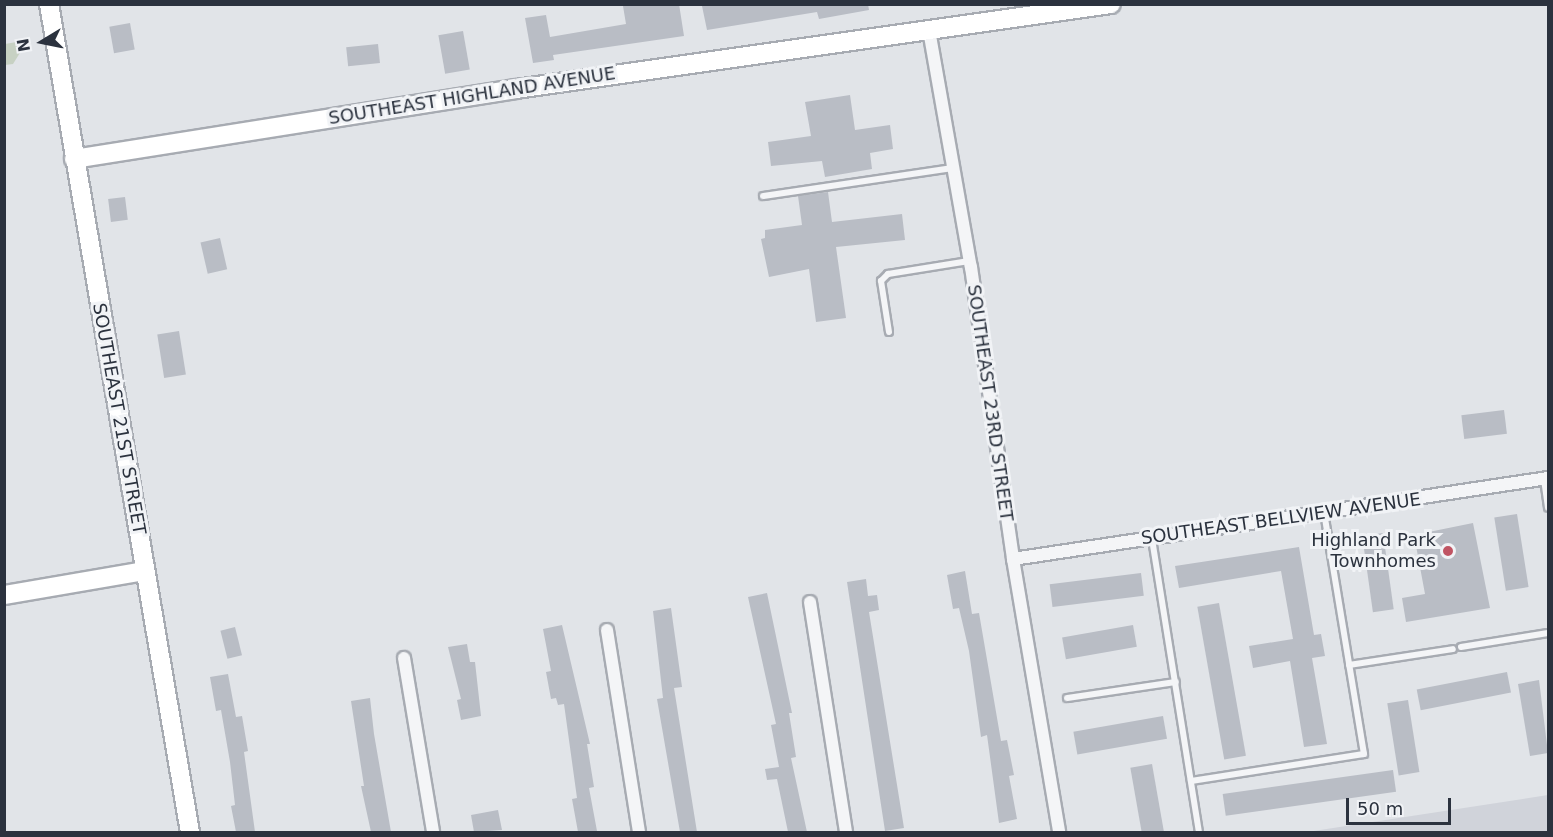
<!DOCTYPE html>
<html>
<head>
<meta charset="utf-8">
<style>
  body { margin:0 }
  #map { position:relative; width:1553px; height:837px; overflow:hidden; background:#e1e4e8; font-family:"DejaVu Sans",sans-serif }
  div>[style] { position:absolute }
  .built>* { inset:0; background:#d0d3da }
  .green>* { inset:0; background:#c7d1c3 }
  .building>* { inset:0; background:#b9bdc5; transform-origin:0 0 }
  .roads { filter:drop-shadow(2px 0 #a7abb2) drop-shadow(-2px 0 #a7abb2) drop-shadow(0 2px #a7abb2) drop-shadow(0 -2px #a7abb2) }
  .lane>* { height:6px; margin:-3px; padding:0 3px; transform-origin:3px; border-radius:3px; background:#f4f5f7 }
  .street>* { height:12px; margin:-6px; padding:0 6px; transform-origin:6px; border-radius:6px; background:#f4f5f7 }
  .secondary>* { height:18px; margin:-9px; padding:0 9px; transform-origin:9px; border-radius:9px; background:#fff }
  .dots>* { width:16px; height:16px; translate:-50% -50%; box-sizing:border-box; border:3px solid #f1f3f6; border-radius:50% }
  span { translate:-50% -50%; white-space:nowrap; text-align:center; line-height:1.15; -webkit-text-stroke:6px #f1f3f6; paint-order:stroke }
  .street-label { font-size:18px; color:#2b323e }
  .poi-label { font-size:18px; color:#2b323e }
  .right { translate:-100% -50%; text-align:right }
  .frame { position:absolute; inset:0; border:6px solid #2b323e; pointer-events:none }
  .north { position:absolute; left:12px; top:12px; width:60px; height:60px; -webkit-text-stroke:4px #f1f3f6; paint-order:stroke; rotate:260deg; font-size:16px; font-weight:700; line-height:24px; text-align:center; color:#2b323e }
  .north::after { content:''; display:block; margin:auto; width:21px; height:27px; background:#2b323e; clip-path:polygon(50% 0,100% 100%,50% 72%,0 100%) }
  .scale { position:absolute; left:1346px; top:798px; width:105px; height:27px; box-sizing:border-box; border:3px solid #2b323e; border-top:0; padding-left:8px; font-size:18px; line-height:21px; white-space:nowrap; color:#2b323e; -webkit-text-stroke:4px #f1f3f6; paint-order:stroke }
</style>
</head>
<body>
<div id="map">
  <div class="built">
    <div style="clip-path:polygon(1548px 795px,1548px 832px,1307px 832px)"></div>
  </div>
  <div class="green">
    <div style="clip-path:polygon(28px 40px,13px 64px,5px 65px,5px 44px)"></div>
  </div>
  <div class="building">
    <div style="clip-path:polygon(679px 4px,684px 36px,553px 55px,554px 60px,533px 63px,525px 18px,546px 15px,550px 37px,626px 24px,623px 6px)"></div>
    <div style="clip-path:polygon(712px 4px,868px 4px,869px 10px,819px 19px,817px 12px,707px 30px,702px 6px)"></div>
    <div style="left:130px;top:23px;width:27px;height:21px;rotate:80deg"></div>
    <div style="left:463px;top:31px;width:39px;height:25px;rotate:80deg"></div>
    <div style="left:378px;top:44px;width:19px;height:32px;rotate:84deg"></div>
    <div style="clip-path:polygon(850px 95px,855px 130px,890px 125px,893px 149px,870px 153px,872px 169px,825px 177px,822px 161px,771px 166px,768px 142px,811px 136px,805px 102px)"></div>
    <div style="clip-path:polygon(828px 192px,832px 222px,902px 214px,905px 240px,836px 247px,846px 318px,816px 322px,809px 269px,769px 277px,761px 239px,765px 238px,765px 230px,802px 225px,798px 196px)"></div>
    <div style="left:125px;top:197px;width:23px;height:17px;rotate:83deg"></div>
    <div style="left:220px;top:238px;width:32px;height:20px;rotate:77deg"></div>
    <div style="left:179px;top:331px;width:44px;height:22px;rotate:81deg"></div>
    <div style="left:1504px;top:410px;width:24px;height:43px;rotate:83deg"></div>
    <div style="left:1517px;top:514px;width:74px;height:23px;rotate:81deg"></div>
    <div style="clip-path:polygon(1473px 523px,1490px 608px,1406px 622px,1402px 598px,1425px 594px,1414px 535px)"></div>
    <div style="left:1383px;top:533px;width:77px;height:21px;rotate:82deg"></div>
    <div style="clip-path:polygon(1299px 547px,1314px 635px,1321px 634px,1325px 656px,1312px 658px,1327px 744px,1304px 747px,1290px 661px,1253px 668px,1249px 646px,1293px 639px,1281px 571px,1179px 588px,1175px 566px)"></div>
    <div style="clip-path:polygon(965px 571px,972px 614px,979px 613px,1001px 741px,1007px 740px,1014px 775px,1009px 776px,1017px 819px,999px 823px,987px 735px,981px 737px,969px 651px,959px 608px,953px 609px,947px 575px)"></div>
    <div style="left:1141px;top:573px;width:23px;height:92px;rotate:83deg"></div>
    <div style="clip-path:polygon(866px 579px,868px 596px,877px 595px,879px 610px,869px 612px,904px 828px,885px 831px,847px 582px)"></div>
    <div style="clip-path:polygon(767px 593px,792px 713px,789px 713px,796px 757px,791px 758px,807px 832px,788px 832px,777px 779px,767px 780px,765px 769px,779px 767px,771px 725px,776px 724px,748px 597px)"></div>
    <div style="left:1219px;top:603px;width:155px;height:22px;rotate:80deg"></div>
    <div style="clip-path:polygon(671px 608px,682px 687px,674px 688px,697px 832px,680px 832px,657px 699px,663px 698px,653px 611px)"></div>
    <div style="clip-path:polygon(562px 625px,590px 744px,587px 744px,594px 787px,589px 788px,597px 831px,587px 832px,578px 832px,572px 799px,577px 798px,564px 704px,558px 705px,556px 698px,551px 699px,546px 672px,551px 671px,543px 629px)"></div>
    <div style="left:1133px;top:625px;width:22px;height:72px;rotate:80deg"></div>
    <div style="left:235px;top:627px;width:29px;height:15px;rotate:76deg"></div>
    <div style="clip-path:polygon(467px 644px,470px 662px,475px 662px,481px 716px,461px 720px,457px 700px,461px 699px,448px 647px)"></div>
    <div style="left:1507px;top:672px;width:21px;height:92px;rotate:79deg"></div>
    <div style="clip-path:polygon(228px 674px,236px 717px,242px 716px,248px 751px,244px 752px,255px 832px,236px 832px,231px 806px,235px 805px,230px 762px,221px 710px,216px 711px,210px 677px)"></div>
    <div style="clip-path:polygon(1539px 680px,1548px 753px,1530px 756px,1518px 684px)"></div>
    <div style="clip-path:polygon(370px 698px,374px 734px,391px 832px,371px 832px,361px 786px,364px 786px,351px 701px)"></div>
    <div style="left:1408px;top:700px;width:73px;height:21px;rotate:81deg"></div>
    <div style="left:1163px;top:716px;width:23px;height:91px;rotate:80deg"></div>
    <div style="left:1152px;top:764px;width:69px;height:22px;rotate:80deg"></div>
    <div style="left:1393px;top:770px;width:22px;height:172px;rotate:82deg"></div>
    <div style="clip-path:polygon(498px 810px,502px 830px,474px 832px,471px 815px)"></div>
  </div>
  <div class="roads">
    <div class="lane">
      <div style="left:763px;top:196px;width:192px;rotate:-8.4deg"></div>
      <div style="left:889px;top:332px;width:52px;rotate:-98.9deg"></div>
      <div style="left:881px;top:281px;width:10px;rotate:-45deg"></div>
      <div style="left:888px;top:274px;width:82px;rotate:-9.1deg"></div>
      <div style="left:1544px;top:479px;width:29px;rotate:82deg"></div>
      <div style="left:1152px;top:539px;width:297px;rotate:80.9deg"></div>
      <div style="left:1461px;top:647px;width:88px;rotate:-9.1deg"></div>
      <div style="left:1349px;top:665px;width:105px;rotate:-8.7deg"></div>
      <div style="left:1067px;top:698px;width:110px;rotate:-8.4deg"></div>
      <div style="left:1191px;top:781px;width:175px;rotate:-8.9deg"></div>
      <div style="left:1364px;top:754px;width:244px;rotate:-99.4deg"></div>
    </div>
    <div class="street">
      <div style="left:929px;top:30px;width:241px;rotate:80deg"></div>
      <div style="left:971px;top:267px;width:295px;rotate:81.8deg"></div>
      <div style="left:1013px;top:559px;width:277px;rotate:80.4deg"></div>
      <div style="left:1013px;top:559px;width:541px;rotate:-8.61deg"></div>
      <div style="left:810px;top:602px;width:233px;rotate:81.1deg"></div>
      <div style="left:607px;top:630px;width:205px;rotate:81deg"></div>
      <div style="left:404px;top:658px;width:176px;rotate:80.5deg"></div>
    </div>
    <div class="secondary">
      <div style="left:49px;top:4px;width:840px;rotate:80.34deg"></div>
      <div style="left:74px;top:159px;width:448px;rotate:-9deg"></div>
      <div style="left:516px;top:89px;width:601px;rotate:-8.13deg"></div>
      <div style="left:4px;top:595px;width:143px;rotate:-9.7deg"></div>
    </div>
  </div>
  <div class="dots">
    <div style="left:1448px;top:551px;background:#c05463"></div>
  </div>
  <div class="street-label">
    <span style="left:472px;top:96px;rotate:-9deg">SOUTHEAST HIGHLAND AVENUE</span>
    <span style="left:990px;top:403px;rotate:82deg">SOUTHEAST 23RD STREET</span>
    <span style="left:119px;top:419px;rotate:80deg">SOUTHEAST 21ST STREET</span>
    <span style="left:1281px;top:519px;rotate:-8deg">SOUTHEAST BELLVIEW AVENUE</span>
  </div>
  <div class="poi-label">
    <span class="right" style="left:1436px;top:551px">Highland Park<br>Townhomes</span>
  </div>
  <div class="frame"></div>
  <div class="north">N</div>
  <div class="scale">50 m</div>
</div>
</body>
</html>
